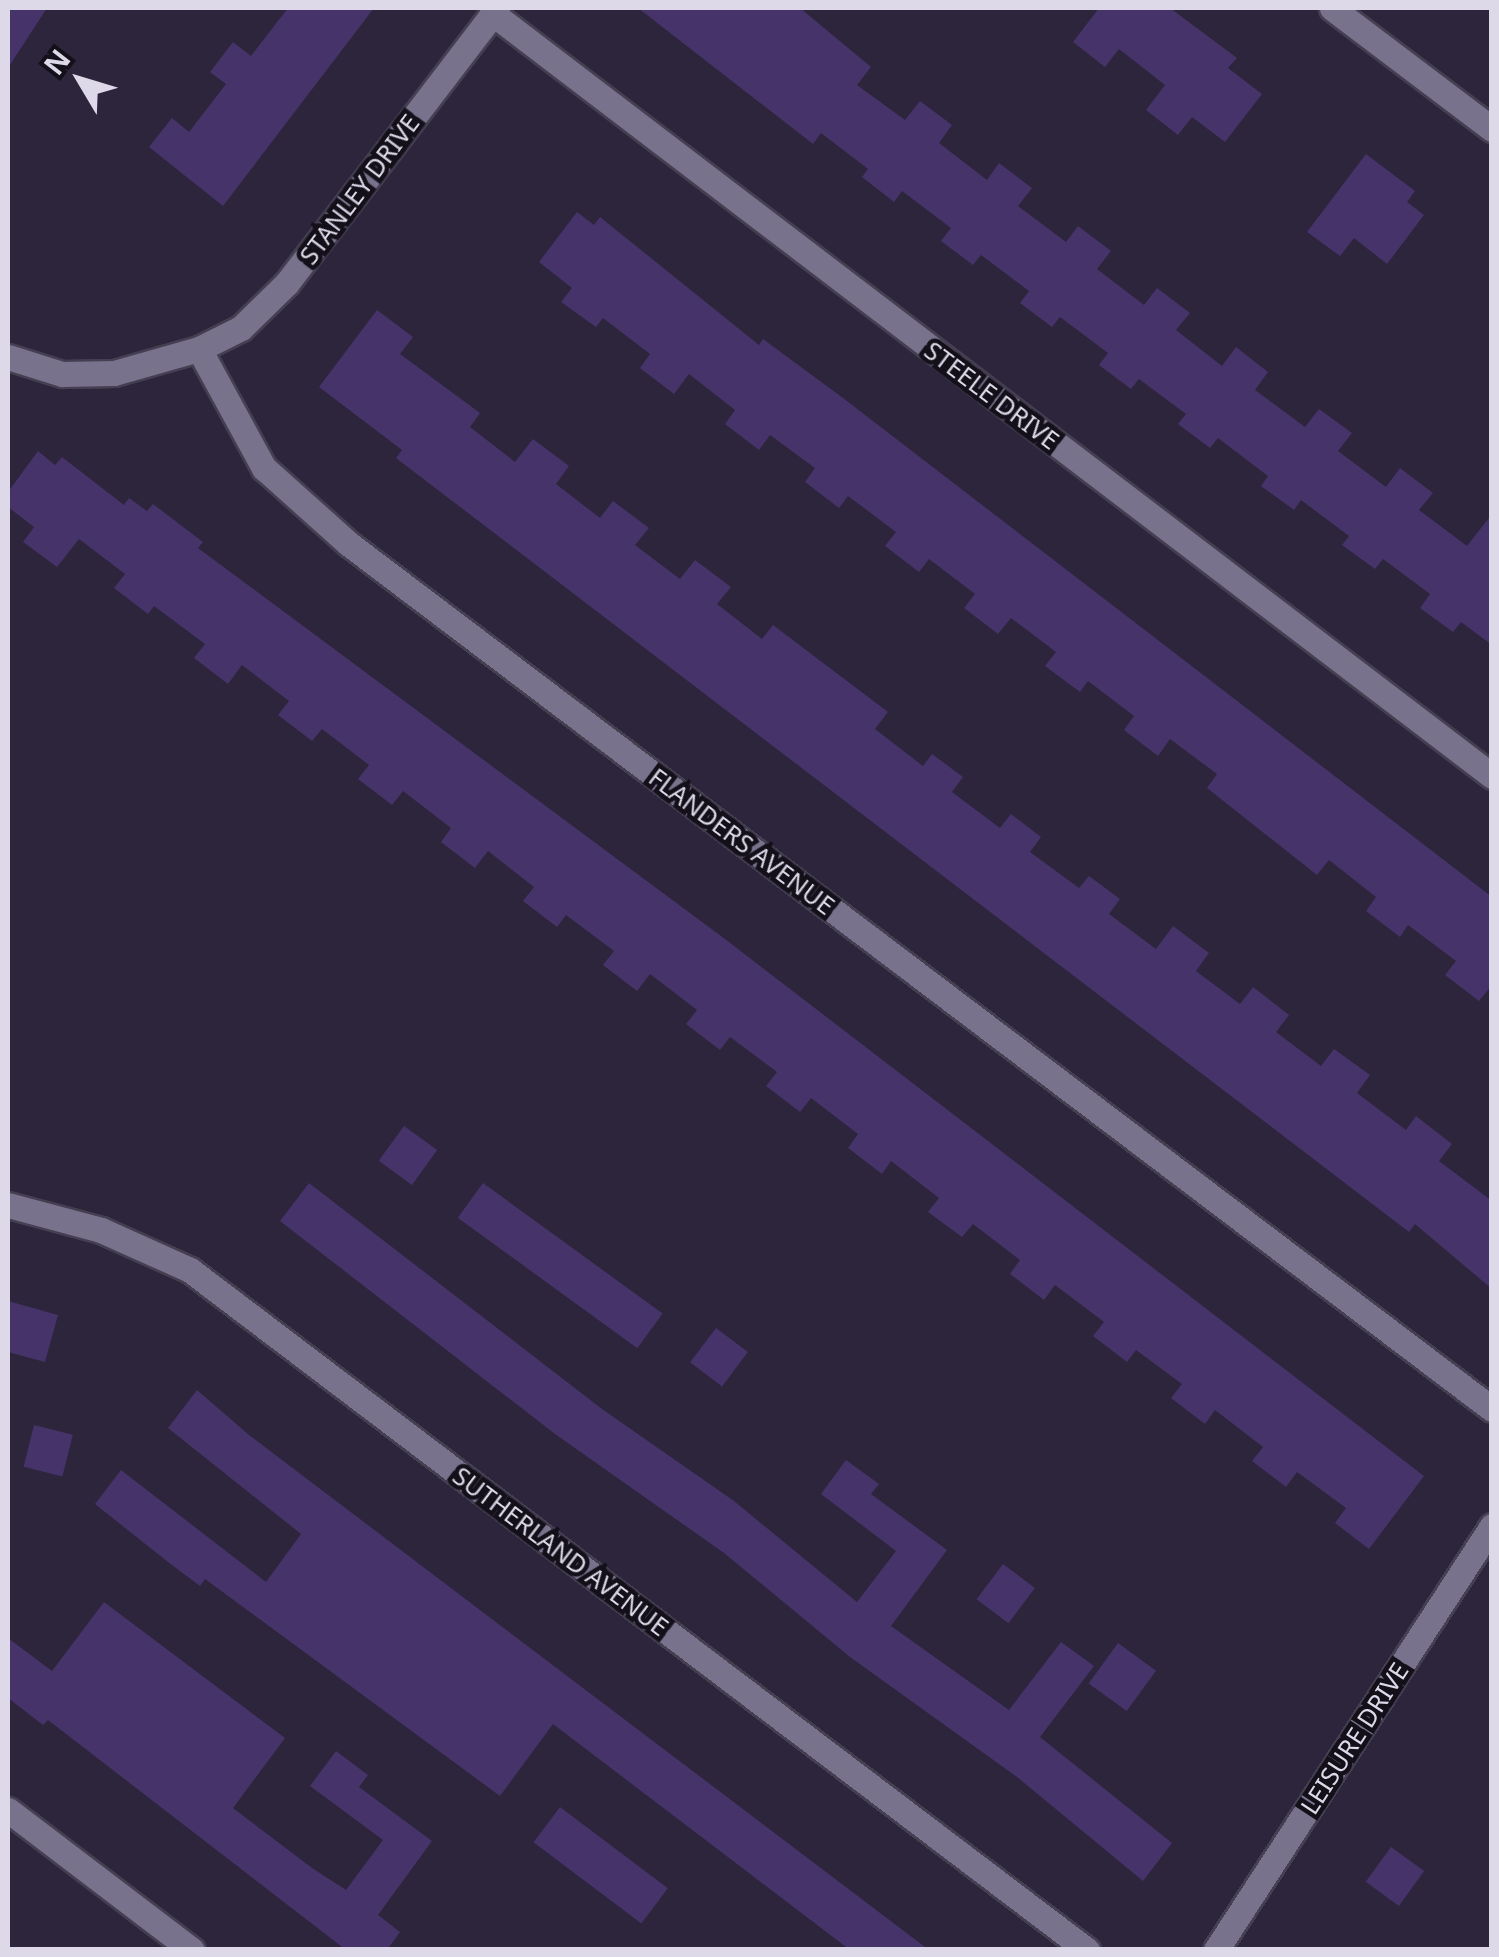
<!DOCTYPE html>
<html>
<head>
<meta charset="utf-8">
<style>
  body { margin:0 }
  #map { position:relative; width:1499px; height:1957px; overflow:hidden; background:#2c253c; font-family:"Noto Sans",sans-serif }
  div>[style] { position:absolute }
  .building>* { inset:0; background:#46336a; transform-origin:0 0 }
  .roads { filter:drop-shadow(2px 0 #453f52) drop-shadow(-2px 0 #453f52) drop-shadow(0 2px #453f52) drop-shadow(0 -2px #453f52) }
  .minor>* { height:25px; margin:-12.5px; padding:0 12.5px; transform-origin:12.5px; border-radius:12.5px; background:#79728c }
  span { translate:-50% -50%; white-space:nowrap; text-align:center; line-height:1.15; -webkit-text-stroke:9px #13101a; paint-order:stroke }
  .street-label { font-size:25px; color:#ddd9e8 }
  .frame { position:absolute; inset:0; border:10px solid #ddd9e8; pointer-events:none }
  .north { position:absolute; left:30px; top:30px; width:100px; height:100px; -webkit-text-stroke:8px #13101a; paint-order:stroke; rotate:308deg; font-size:28px; font-weight:700; line-height:40px; text-align:center; color:#ddd9e8 }
  .north::after { content:''; display:block; margin:auto; width:35px; height:45px; background:#ddd9e8; clip-path:polygon(50% 0,100% 100%,50% 72%,0 100%) }
</style>
</head>
<body>
<div id="map">
  <div class="building">
    <div style="clip-path:polygon(8px 8px,47px 8px,8px 68px)"></div>
    <div style="clip-path:polygon(288px 8px,374px 8px,223px 206px,149px 147px,172px 118px,189px 132px,226px 84px,210px 72px,233px 42px,251px 56px)"></div>
    <div style="clip-path:polygon(638px 8px,800px 8px,871px 67px,857px 85px,905px 120px,920px 101px,952px 125px,939px 143px,987px 180px,999px 163px,1032px 188px,1018px 206px,1066px 242px,1078px 226px,1111px 251px,1097px 269px,1144px 305px,1157px 288px,1190px 313px,1176px 330px,1222px 366px,1236px 347px,1268px 372px,1255px 390px,1305px 427px,1319px 409px,1352px 433px,1338px 451px,1386px 487px,1400px 468px,1433px 493px,1419px 510px,1467px 546px,1492px 514px,1492px 645px,1461px 622px,1453px 632px,1420px 608px,1430px 594px,1383px 559px,1375px 569px,1342px 545px,1349px 536px,1301px 500px,1294px 510px,1261px 486px,1268px 476px,1218px 438px,1210px 448px,1178px 424px,1186px 414px,1139px 379px,1131px 389px,1099px 365px,1108px 353px,1060px 317px,1052px 327px,1020px 303px,1029px 291px,981px 255px,973px 265px,941px 241px,951px 228px,902px 191px,894px 202px,862px 177px,868px 169px,821px 133px,813px 144px)"></div>
    <div style="clip-path:polygon(1099px 8px,1170px 8px,1237px 58px,1228px 68px,1262px 94px,1225px 142px,1192px 117px,1178px 135px,1146px 110px,1165px 85px,1119px 49px,1105px 67px,1073px 42px)"></div>
    <div style="clip-path:polygon(1366px 154px,1415px 191px,1407px 202px,1424px 215px,1387px 264px,1354px 238px,1340px 256px,1307px 232px)"></div>
    <div style="clip-path:polygon(577px 212px,594px 225px,600px 217px,759px 345px,763px 339px,843px 398px,1492px 897px,1492px 985px,1479px 1001px,1445px 975px,1456px 961px,1408px 925px,1400px 937px,1366px 911px,1376px 897px,1329px 860px,1317px 875px,1207px 788px,1217px 774px,1170px 739px,1158px 756px,1124px 730px,1134px 716px,1088px 681px,1080px 692px,1045px 666px,1056px 652px,1011px 618px,998px 634px,964px 608px,975px 594px,929px 559px,919px 572px,885px 546px,896px 532px,848px 496px,839px 508px,805px 482px,815px 468px,770px 435px,759px 450px,725px 424px,735px 410px,689px 374px,674px 394px,640px 368px,650px 354px,603px 318px,596px 327px,561px 302px,572px 288px,539px 262px)"></div>
    <div style="clip-path:polygon(377px 310px,413px 337px,400px 354px,480px 413px,470px 427px,515px 462px,533px 439px,569px 466px,556px 484px,600px 518px,613px 501px,649px 528px,635px 545px,680px 579px,695px 560px,731px 587px,717px 604px,762px 639px,773px 625px,888px 712px,875px 729px,923px 766px,932px 754px,963px 777px,952px 792px,1000px 828px,1011px 814px,1041px 837px,1030px 852px,1079px 888px,1089px 876px,1120px 899px,1109px 914px,1156px 949px,1173px 926px,1209px 953px,1196px 971px,1240px 1004px,1253px 987px,1289px 1015px,1276px 1032px,1321px 1066px,1334px 1049px,1370px 1075px,1357px 1093px,1406px 1130px,1416px 1116px,1452px 1144px,1439px 1161px,1492px 1201px,1492px 1289px,1415px 1224px,1409px 1232px,396px 458px,402px 450px,319px 387px)"></div>
    <div style="clip-path:polygon(38px 451px,55px 465px,62px 457px,124px 505px,129px 498px,147px 511px,153px 504px,203px 542px,198px 548px,725px 939px,1424px 1476px,1369px 1549px,1335px 1523px,1346px 1508px,1297px 1472px,1286px 1487px,1252px 1461px,1263px 1447px,1215px 1410px,1205px 1424px,1171px 1398px,1182px 1384px,1136px 1350px,1127px 1362px,1093px 1336px,1104px 1322px,1055px 1285px,1044px 1300px,1010px 1274px,1020px 1260px,973px 1224px,962px 1237px,928px 1212px,939px 1198px,891px 1161px,882px 1174px,848px 1148px,858px 1134px,811px 1098px,800px 1112px,766px 1086px,777px 1072px,730px 1037px,720px 1050px,686px 1024px,697px 1010px,650px 974px,637px 991px,603px 965px,614px 951px,566px 915px,557px 927px,523px 901px,534px 887px,488px 851px,475px 868px,441px 842px,451px 828px,403px 791px,392px 805px,358px 779px,369px 765px,322px 729px,312px 741px,278px 715px,289px 701px,242px 665px,228px 684px,194px 658px,205px 644px,154px 606px,148px 614px,114px 588px,125px 574px,79px 539px,57px 567px,23px 542px,34px 527px,8px 507px,8px 492px)"></div>
    <div style="left:404px;top:1126px;width:41px;height:43px;rotate:36deg"></div>
    <div style="clip-path:polygon(309px 1183px,602px 1409px,734px 1501px,857px 1602px,896px 1551px,821px 1494px,846px 1460px,879px 1484px,871px 1494px,947px 1550px,891px 1626px,1009px 1710px,1061px 1642px,1094px 1666px,1040px 1737px,1172px 1843px,1143px 1881px,1017px 1777px,850px 1657px,724px 1553px,555px 1434px,280px 1221px)"></div>
    <div style="left:483px;top:1183px;width:222px;height:43px;rotate:36deg"></div>
    <div style="clip-path:polygon(8px 1301px,58px 1315px,45px 1362px,8px 1352px)"></div>
    <div style="left:716px;top:1328px;width:40px;height:43px;rotate:37deg"></div>
    <div style="clip-path:polygon(197px 1390px,249px 1435px,929px 1950px,850px 1950px,553px 1724px,500px 1796px,205px 1579px,200px 1586px,168px 1562px,95px 1504px,121px 1470px,266px 1582px,301px 1534px,168px 1428px)"></div>
    <div style="left:34px;top:1425px;width:40px;height:43px;rotate:14deg"></div>
    <div style="left:1003px;top:1564px;width:40px;height:44px;rotate:37deg"></div>
    <div style="clip-path:polygon(104px 1602px,285px 1738px,233px 1808px,312px 1868px,346px 1890px,383px 1840px,310px 1786px,336px 1751px,368px 1775px,359px 1787px,432px 1841px,378px 1915px,400px 1932px,387px 1950px,346px 1950px,48px 1720px,43px 1725px,8px 1698px,8px 1638px,52px 1671px)"></div>
    <div style="left:1118px;top:1643px;width:47px;height:50px;rotate:36deg"></div>
    <div style="left:560px;top:1807px;width:135px;height:44px;rotate:37deg"></div>
    <div style="left:1391px;top:1847px;width:41px;height:43px;rotate:36deg"></div>
  </div>
  <div class="roads">
    <div class="minor">
      <div style="left:1332px;top:8px;width:201px;rotate:37.1deg"></div>
      <div style="left:492px;top:13px;width:1258px;rotate:37.34deg"></div>
      <div style="left:199px;top:349px;width:136px;rotate:61.4deg"></div>
      <div style="left:264px;top:468px;width:114px;rotate:41.8deg"></div>
      <div style="left:349px;top:544px;width:1433px;rotate:37.12deg"></div>
      <div style="left:8px;top:357px;width:57px;rotate:17.5deg"></div>
      <div style="left:62px;top:374px;width:52px;rotate:-1.1deg"></div>
      <div style="left:114px;top:373px;width:88px;rotate:-15.8deg"></div>
      <div style="left:199px;top:349px;width:47px;rotate:-26.6deg"></div>
      <div style="left:241px;top:328px;width:64px;rotate:-44.4deg"></div>
      <div style="left:287px;top:283px;width:346px;rotate:-52.6deg"></div>
      <div style="left:8px;top:1205px;width:96px;rotate:15deg"></div>
      <div style="left:101px;top:1230px;width:98px;rotate:24.2deg"></div>
      <div style="left:190px;top:1270px;width:1126px;rotate:37.17deg"></div>
      <div style="left:8px;top:1810px;width:231px;rotate:37.3deg"></div>
      <div style="left:1216px;top:1950px;width:506px;rotate:-56.94deg"></div>
    </div>
  </div>
  <div class="street-label">
    <span style="left:359px;top:189px;rotate:-53deg">STANLEY DRIVE</span>
    <span style="left:992px;top:395px;rotate:37deg">STEELE DRIVE</span>
    <span style="left:742px;top:841px;rotate:37deg">FLANDERS AVENUE</span>
    <span style="left:561px;top:1551px;rotate:37deg">SUTHERLAND AVENUE</span>
    <span style="left:1354px;top:1738px;rotate:-57deg">LEISURE DRIVE</span>
  </div>
  <div class="frame"></div>
  <div class="north">N</div>
</div>
</body>
</html>
